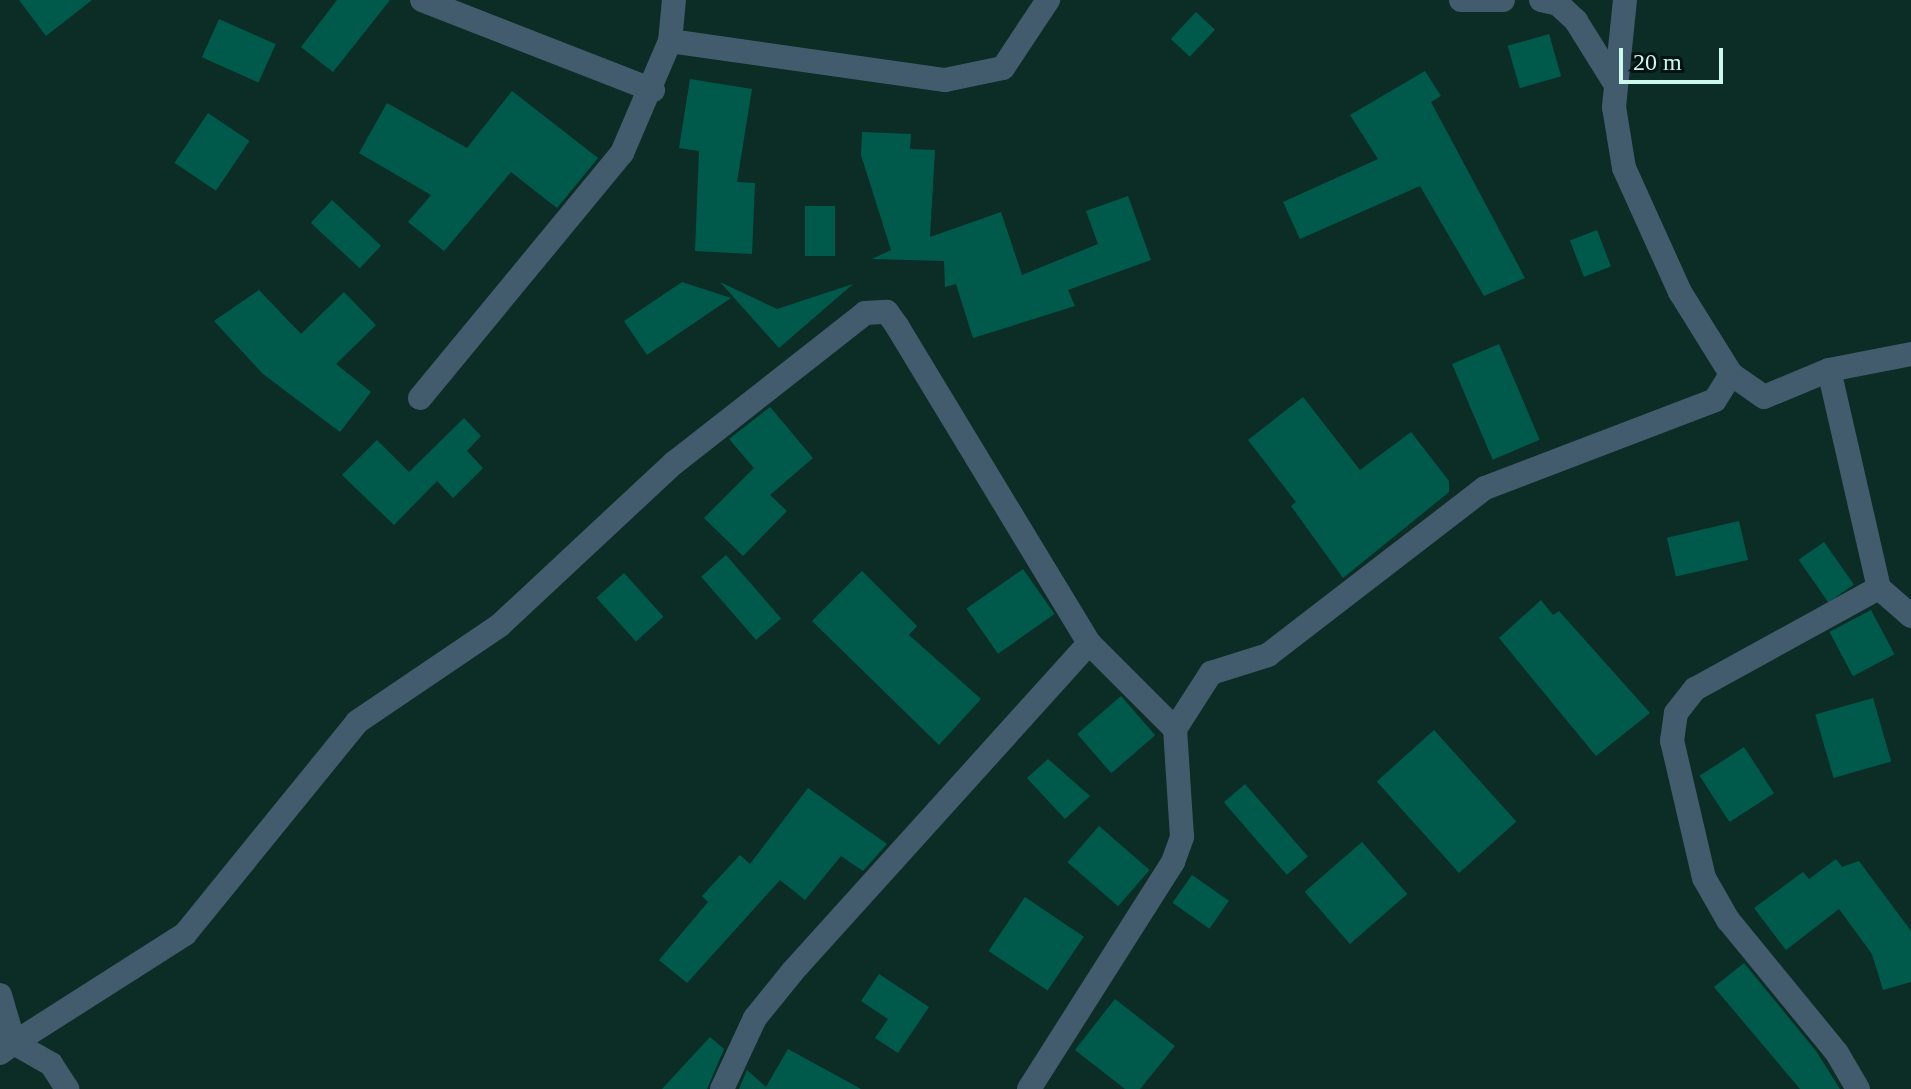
<!DOCTYPE html>
<html>
<head>
<meta charset="utf-8">
<style>
  body { margin:0 }
  #map { position:relative; width:1911px; height:1089px; overflow:hidden; background:#0c2c26; font-family:"Times New Roman",serif }
  div>[style] { position:absolute }
  .building>* { inset:0; background:#005a4c; transform-origin:0 0 }
  .minor>* { height:24px; margin:-12px; padding:0 12px; transform-origin:12px; border-radius:12px; background:#425c6e }
  span { translate:-50% -50%; white-space:nowrap; text-align:center; line-height:1.15; -webkit-text-stroke:8px #01130f; paint-order:stroke }
  .scale { position:absolute; left:1619px; top:48px; width:104px; height:36px; box-sizing:border-box; border:4px solid #ccf9ee; border-top:0; padding-left:10px; font-size:24px; line-height:28px; white-space:nowrap; color:#ccf9ee; -webkit-text-stroke:6px #01130f; paint-order:stroke }
</style>
</head>
<body>
<div id="map">
  <div class="building">
    <div style="clip-path:polygon(19px 0,92px 0,46px 36px)"></div>
    <div style="clip-path:polygon(337px 0,390px 0,333px 72px,301px 47px)"></div>
    <div style="left:1196px;top:12px;width:26px;height:37px;rotate:43deg"></div>
    <div style="left:219px;top:19px;width:62px;height:42px;rotate:24deg"></div>
    <div style="left:1549px;top:34px;width:44px;height:43px;rotate:74deg"></div>
    <div style="clip-path:polygon(1425px 71px,1441px 96px,1431px 102px,1525px 278px,1484px 296px,1420px 186px,1300px 239px,1283px 202px,1378px 159px,1350px 115px)"></div>
    <div style="clip-path:polygon(690px 79px,752px 89px,737px 182px,755px 183px,752px 254px,695px 251px,699px 151px,679px 148px)"></div>
    <div style="clip-path:polygon(512px 91px,598px 158px,557px 208px,511px 172px,444px 251px,408px 222px,431px 195px,359px 153px,387px 103px,467px 148px)"></div>
    <div style="left:208px;top:113px;width:50px;height:60px;rotate:34deg"></div>
    <div style="clip-path:polygon(862px 132px,911px 134px,910px 149px,935px 150px,930px 237px,1001px 212px,1022px 275px,1098px 244px,1086px 211px,1128px 196px,1151px 260px,1068px 290px,1075px 306px,973px 338px,956px 284px,945px 287px,944px 261px,872px 259px,891px 250px,861px 155px)"></div>
    <div style="left:332px;top:200px;width:67px;height:31px;rotate:43deg"></div>
    <div style="left:805px;top:206px;width:30px;height:50px"></div>
    <div style="left:1597px;top:230px;width:39px;height:29px;rotate:69deg"></div>
    <div style="clip-path:polygon(682px 282px,731px 298px,647px 355px,624px 321px)"></div>
    <div style="clip-path:polygon(720px 282px,777px 309px,853px 284px,779px 348px)"></div>
    <div style="clip-path:polygon(259px 290px,301px 334px,344px 292px,376px 325px,336px 364px,371px 392px,340px 432px,263px 374px,214px 321px)"></div>
    <div style="left:1499px;top:344px;width:104px;height:51px;rotate:67deg"></div>
    <div style="clip-path:polygon(1303px 397px,1360px 470px,1411px 432px,1449px 481px,1449px 492px,1343px 578px,1291px 506px,1296px 502px,1248px 440px)"></div>
    <div style="clip-path:polygon(770px 407px,813px 458px,770px 495px,787px 511px,743px 556px,704px 518px,754px 468px,729px 439px)"></div>
    <div style="clip-path:polygon(464px 418px,481px 436px,467px 451px,483px 468px,453px 498px,437px 481px,394px 525px,342px 475px,377px 440px,409px 472px)"></div>
    <div style="left:1739px;top:521px;width:40px;height:74px;rotate:77deg"></div>
    <div style="left:1824px;top:542px;width:52px;height:31px;rotate:55deg"></div>
    <div style="left:726px;top:555px;width:84px;height:33px;rotate:49deg"></div>
    <div style="left:1023px;top:569px;width:55px;height:69px;rotate:55deg"></div>
    <div style="clip-path:polygon(862px 571px,917px 626px,909px 635px,981px 699px,939px 745px,812px 621px)"></div>
    <div style="left:624px;top:573px;width:59px;height:37px;rotate:48deg"></div>
    <div style="clip-path:polygon(1541px 600px,1553px 615px,1559px 611px,1650px 713px,1596px 756px,1499px 638px)"></div>
    <div style="left:1871px;top:610px;width:50px;height:47px;rotate:62deg"></div>
    <div style="left:1121px;top:696px;width:52px;height:58px;rotate:49deg"></div>
    <div style="left:1873px;top:698px;width:66px;height:60px;rotate:74deg"></div>
    <div style="left:1434px;top:730px;width:123px;height:77px;rotate:48deg"></div>
    <div style="left:1744px;top:747px;width:55px;height:53px;rotate:57deg"></div>
    <div style="clip-path:polygon(1048px 759px,1090px 796px,1065px 819px,1027px 778px)"></div>
    <div style="left:1245px;top:784px;width:96px;height:28px;rotate:49deg"></div>
    <div style="clip-path:polygon(808px 788px,887px 844px,863px 871px,841px 856px,805px 900px,780px 880px,687px 983px,659px 960px,708px 902px,702px 896px,740px 855px,750px 864px)"></div>
    <div style="left:1099px;top:826px;width:67px;height:48px;rotate:41deg"></div>
    <div style="left:1362px;top:842px;width:69px;height:76px;rotate:49deg"></div>
    <div style="clip-path:polygon(1836px 859px,1842px 867px,1859px 861px,1911px 931px,1911px 982px,1883px 990px,1872px 954px,1839px 909px,1786px 950px,1754px 908px,1803px 872px,1809px 879px)"></div>
    <div style="left:1192px;top:875px;width:45px;height:34px;rotate:35deg"></div>
    <div style="left:1025px;top:897px;width:71px;height:65px;rotate:34deg"></div>
    <div style="clip-path:polygon(1744px 963px,1816px 1051px,1840px 1089px,1800px 1089px,1714px 987px)"></div>
    <div style="clip-path:polygon(879px 974px,929px 1007px,898px 1053px,875px 1038px,888px 1019px,861px 1001px)"></div>
    <div style="clip-path:polygon(1115px 999px,1175px 1046px,1140px 1089px,1125px 1089px,1075px 1050px)"></div>
    <div style="clip-path:polygon(710px 1037px,724px 1049px,707px 1089px,662px 1089px)"></div>
    <div style="clip-path:polygon(788px 1049px,861px 1089px,739px 1089px,747px 1070px,766px 1087px)"></div>
  </div>
  <div class="minor">
    <div style="left:422px;top:0;width:248px;rotate:21.3deg"></div>
    <div style="left:1461px;top:0;width:42px"></div>
    <div style="left:1541px;top:0;width:17px;rotate:13deg"></div>
    <div style="left:1558px;top:4px;width:25px;rotate:43deg"></div>
    <div style="left:1576px;top:21px;width:75px;rotate:58deg"></div>
    <div style="left:1625px;top:0;width:108px;rotate:95.9deg"></div>
    <div style="left:1614px;top:107px;width:62px;rotate:80.7deg"></div>
    <div style="left:1624px;top:168px;width:136px;rotate:65.7deg"></div>
    <div style="left:1680px;top:292px;width:97px;rotate:58.1deg"></div>
    <div style="left:1731px;top:374px;width:40px;rotate:34.9deg"></div>
    <div style="left:1764px;top:397px;width:70px;rotate:-22.6deg"></div>
    <div style="left:1829px;top:370px;width:84px;rotate:-11deg"></div>
    <div style="left:670px;top:41px;width:278px;rotate:8.1deg"></div>
    <div style="left:945px;top:80px;width:59px;rotate:-11.7deg"></div>
    <div style="left:1003px;top:68px;width:82px;rotate:-56.5deg"></div>
    <div style="left:1829px;top:370px;width:224px;rotate:77.1deg"></div>
    <div style="left:1879px;top:588px;width:43px;rotate:41.2deg"></div>
    <div style="left:420px;top:398px;width:318px;rotate:-50.5deg"></div>
    <div style="left:622px;top:153px;width:122px;rotate:-66.8deg"></div>
    <div style="left:670px;top:41px;width:41px;rotate:-84.4deg"></div>
    <div style="left:0;top:995px;width:50px;rotate:73.7deg"></div>
    <div style="left:14px;top:1043px;width:203px;rotate:-32.5deg"></div>
    <div style="left:185px;top:934px;width:273px;rotate:-50.9deg"></div>
    <div style="left:357px;top:722px;width:173px;rotate:-34.1deg"></div>
    <div style="left:500px;top:625px;width:238px;rotate:-43deg"></div>
    <div style="left:674px;top:463px;width:243px;rotate:-38.1deg"></div>
    <div style="left:865px;top:313px;width:22px;rotate:-3deg"></div>
    <div style="left:887px;top:312px;width:17px;rotate:54deg"></div>
    <div style="left:897px;top:326px;width:371px;rotate:58.8deg"></div>
    <div style="left:1089px;top:643px;width:122px;rotate:45deg"></div>
    <div style="left:1175px;top:729px;width:67px;rotate:-57.3deg"></div>
    <div style="left:1211px;top:673px;width:60px;rotate:-17.5deg"></div>
    <div style="left:1268px;top:655px;width:274px;rotate:-37.6deg"></div>
    <div style="left:1485px;top:488px;width:246px;rotate:-20.9deg"></div>
    <div style="left:1715px;top:400px;width:31px;rotate:-58deg"></div>
    <div style="left:0;top:1053px;width:17px;rotate:-36deg"></div>
    <div style="left:14px;top:1043px;width:43px;rotate:29.6deg"></div>
    <div style="left:51px;top:1064px;width:30px;rotate:57deg"></div>
    <div style="left:722px;top:1089px;width:78px;rotate:-65.1deg"></div>
    <div style="left:755px;top:1018px;width:60px;rotate:-51deg"></div>
    <div style="left:793px;top:971px;width:442px;rotate:-47.9deg"></div>
    <div style="left:1029px;top:1089px;width:269px;rotate:-57.6deg"></div>
    <div style="left:1173px;top:862px;width:27px;rotate:-70deg"></div>
    <div style="left:1182px;top:837px;width:108px;rotate:-93.7deg"></div>
    <div style="left:1858px;top:1089px;width:42px;rotate:-120.3deg"></div>
    <div style="left:1837px;top:1053px;width:172px;rotate:-129.3deg"></div>
    <div style="left:1728px;top:920px;width:48px;rotate:-119.7deg"></div>
    <div style="left:1704px;top:878px;width:141px;rotate:-103.1deg"></div>
    <div style="left:1672px;top:741px;width:28px;rotate:-82deg"></div>
    <div style="left:1676px;top:713px;width:31px;rotate:-52deg"></div>
    <div style="left:1695px;top:689px;width:210px;rotate:-28.8deg"></div>
  </div>
  <div class="scale">20 m</div>
</div>
</body>
</html>
